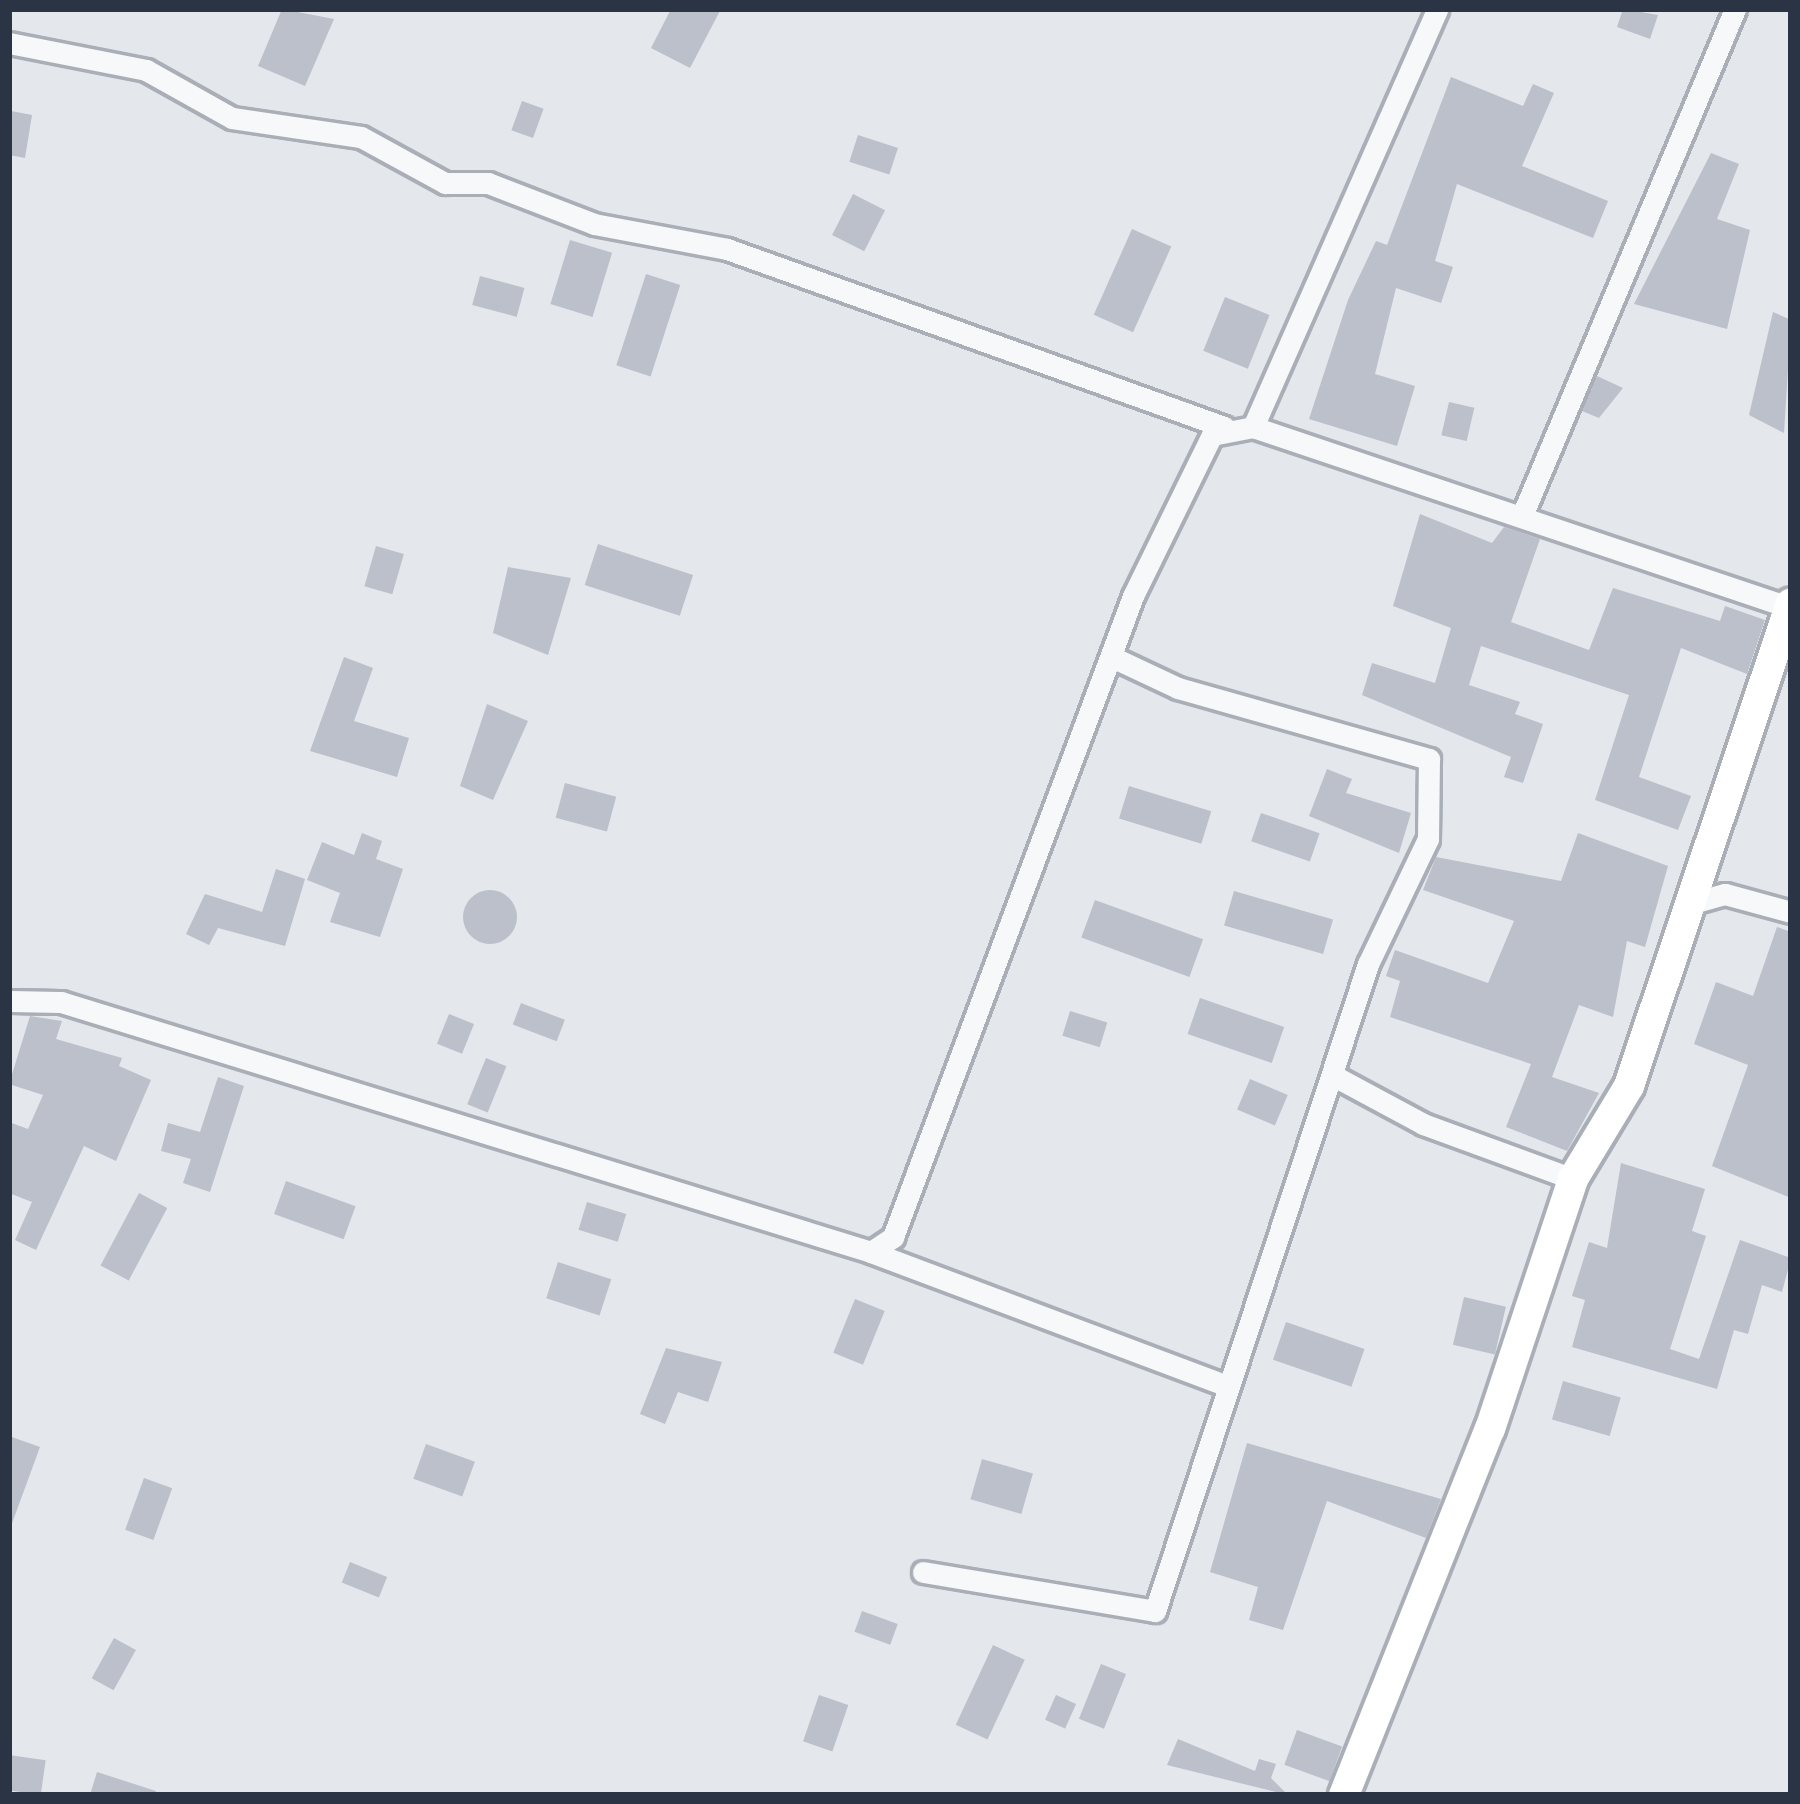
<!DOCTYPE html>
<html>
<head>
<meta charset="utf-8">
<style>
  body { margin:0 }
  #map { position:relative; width:1800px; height:1804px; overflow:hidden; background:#e4e7ec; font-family:"IBM Plex Sans",sans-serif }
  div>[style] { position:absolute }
  .building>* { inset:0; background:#bbc0ca; transform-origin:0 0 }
  .round { border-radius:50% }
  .roads { filter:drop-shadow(3px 0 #a9aeb7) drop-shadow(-3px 0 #a9aeb7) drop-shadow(0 3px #a9aeb7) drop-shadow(0 -3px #a9aeb7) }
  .street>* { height:21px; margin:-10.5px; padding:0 10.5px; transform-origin:10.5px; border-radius:10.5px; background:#f7f8fa }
  .secondary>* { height:30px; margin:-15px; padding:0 15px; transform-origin:15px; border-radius:15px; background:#fff }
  span { translate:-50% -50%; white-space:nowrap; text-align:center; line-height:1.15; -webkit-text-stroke:10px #f4f6f9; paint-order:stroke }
  .frame { position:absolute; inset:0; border:12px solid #2b3445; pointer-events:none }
</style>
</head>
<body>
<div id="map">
  <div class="building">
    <div style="clip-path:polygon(282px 9px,334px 19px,305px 86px,258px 66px)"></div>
    <div style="clip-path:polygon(671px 9px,721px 9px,690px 68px,651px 48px)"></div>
    <div style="clip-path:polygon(1623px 9px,1658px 15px,1650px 39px,1617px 27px)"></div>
    <div style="clip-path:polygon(1451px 77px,1523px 106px,1533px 84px,1554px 93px,1522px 166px,1608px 201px,1593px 238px,1457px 184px,1435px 261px,1453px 267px,1441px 303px,1396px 288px,1375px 374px,1415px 386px,1397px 446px,1309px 419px,1348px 300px,1376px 241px,1387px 245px)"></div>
    <div style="left:522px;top:101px;width:23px;height:31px;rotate:20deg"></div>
    <div style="clip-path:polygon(11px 111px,32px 115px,25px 158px,9px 155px)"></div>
    <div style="left:858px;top:135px;width:42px;height:28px;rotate:18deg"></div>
    <div style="clip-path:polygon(1711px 153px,1739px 164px,1717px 219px,1750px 230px,1727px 329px,1634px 304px)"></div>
    <div style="left:853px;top:194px;width:36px;height:46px;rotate:27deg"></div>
    <div style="left:1132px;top:229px;width:43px;height:94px;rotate:24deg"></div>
    <div style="left:570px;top:240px;width:44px;height:67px;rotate:17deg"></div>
    <div style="left:646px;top:274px;width:36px;height:96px;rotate:18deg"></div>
    <div style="left:480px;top:276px;width:46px;height:30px;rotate:15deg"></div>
    <div style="left:1225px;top:297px;width:48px;height:58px;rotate:22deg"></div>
    <div style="clip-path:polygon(1773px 312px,1791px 320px,1784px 433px,1749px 415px)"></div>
    <div style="clip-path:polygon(1597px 376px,1623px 388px,1599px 418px,1582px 411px)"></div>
    <div style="left:1449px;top:402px;width:26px;height:34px;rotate:13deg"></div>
    <div style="clip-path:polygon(1420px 514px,1492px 543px,1504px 527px,1540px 539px,1511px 622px,1589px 650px,1613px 588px,1720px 621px,1725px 606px,1765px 620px,1747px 674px,1681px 648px,1639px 777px,1691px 796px,1678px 830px,1595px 800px,1629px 695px,1481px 646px,1469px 685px,1520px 702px,1515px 714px,1543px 724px,1523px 783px,1504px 777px,1511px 757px,1362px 695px,1372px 663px,1435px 683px,1451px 628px,1393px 606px)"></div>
    <div style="left:598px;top:544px;width:100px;height:43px;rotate:18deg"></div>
    <div style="left:376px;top:546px;width:29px;height:42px;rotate:16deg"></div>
    <div style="clip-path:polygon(508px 567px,571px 578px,548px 655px,493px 633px)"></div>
    <div style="clip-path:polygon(344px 657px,373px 668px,354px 721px,409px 738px,397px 777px,310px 751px)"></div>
    <div style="clip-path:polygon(487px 704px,528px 721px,493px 800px,460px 786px)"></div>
    <div style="clip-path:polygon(1327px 769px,1352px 779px,1346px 793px,1411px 813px,1399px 853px,1309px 816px)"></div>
    <div style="left:565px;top:783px;width:53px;height:36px;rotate:15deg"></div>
    <div style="left:1129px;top:786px;width:86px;height:34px;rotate:17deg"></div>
    <div style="left:1261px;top:813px;width:62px;height:30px;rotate:19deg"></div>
    <div style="clip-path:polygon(362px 833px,382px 841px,376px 859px,403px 869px,380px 937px,330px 922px,340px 893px,307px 880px,322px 842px,354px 855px)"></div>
    <div style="clip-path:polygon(1578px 833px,1668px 866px,1645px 947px,1627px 941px,1613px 1017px,1579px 1005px,1552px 1077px,1599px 1093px,1567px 1151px,1506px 1127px,1531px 1064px,1390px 1017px,1400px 981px,1386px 976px,1395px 950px,1488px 983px,1514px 921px,1423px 890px,1436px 857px,1561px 881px)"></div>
    <div style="clip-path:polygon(276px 869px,305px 879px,285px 946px,218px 928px,209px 945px,186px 934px,205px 894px,262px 912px)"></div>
    <div class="round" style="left:463px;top:890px;width:54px;height:54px"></div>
    <div style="left:1234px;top:891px;width:103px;height:36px;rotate:16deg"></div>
    <div style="left:1095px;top:900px;width:115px;height:40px;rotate:20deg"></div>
    <div style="clip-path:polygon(1777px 927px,1791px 932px,1791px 1198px,1712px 1166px,1748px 1065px,1694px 1044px,1716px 982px,1753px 996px)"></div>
    <div style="left:1200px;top:998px;width:89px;height:38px;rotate:19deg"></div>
    <div style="left:521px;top:1003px;width:47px;height:23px;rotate:21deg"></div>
    <div style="left:1070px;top:1011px;width:39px;height:26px;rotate:17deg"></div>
    <div style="left:449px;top:1014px;width:27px;height:32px;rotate:22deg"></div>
    <div style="clip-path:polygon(30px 1016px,62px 1021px,56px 1039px,122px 1058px,119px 1066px,151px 1080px,116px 1161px,84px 1146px,36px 1250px,15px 1240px,32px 1202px,9px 1193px,9px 1122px,28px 1129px,43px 1095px,9px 1084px)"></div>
    <div style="left:486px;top:1058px;width:22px;height:50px;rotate:22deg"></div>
    <div style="clip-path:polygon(218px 1077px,244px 1086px,210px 1192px,183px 1183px,191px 1159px,161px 1151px,168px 1123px,200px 1132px)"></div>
    <div style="left:1250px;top:1079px;width:41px;height:33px;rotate:23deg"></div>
    <div style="clip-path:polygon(1621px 1163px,1705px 1189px,1692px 1231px,1706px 1236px,1670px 1349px,1699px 1359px,1740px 1240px,1791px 1258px,1782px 1292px,1762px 1285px,1748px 1334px,1734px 1330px,1717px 1389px,1572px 1347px,1585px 1300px,1572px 1296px,1589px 1242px,1607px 1248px)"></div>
    <div style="left:286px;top:1181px;width:74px;height:35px;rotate:20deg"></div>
    <div style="left:139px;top:1193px;width:32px;height:82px;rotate:28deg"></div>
    <div style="left:587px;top:1202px;width:41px;height:29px;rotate:17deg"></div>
    <div style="left:558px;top:1262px;width:56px;height:38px;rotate:18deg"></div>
    <div style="left:1464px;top:1297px;width:43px;height:49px;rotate:13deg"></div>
    <div style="left:855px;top:1299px;width:32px;height:58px;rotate:22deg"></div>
    <div style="left:1286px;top:1322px;width:83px;height:40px;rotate:19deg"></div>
    <div style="clip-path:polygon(666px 1348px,722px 1362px,708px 1402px,678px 1392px,665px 1424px,640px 1414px)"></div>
    <div style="left:1563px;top:1381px;width:60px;height:40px;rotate:16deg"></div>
    <div style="clip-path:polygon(9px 1436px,40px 1447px,11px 1526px,9px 1526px)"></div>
    <div style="clip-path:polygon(1247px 1443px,1441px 1499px,1426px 1538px,1327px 1501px,1283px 1630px,1249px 1620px,1258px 1587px,1210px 1572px)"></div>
    <div style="left:426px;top:1444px;width:52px;height:37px;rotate:20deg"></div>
    <div style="left:982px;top:1459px;width:53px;height:42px;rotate:16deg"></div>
    <div style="left:144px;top:1478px;width:30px;height:55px;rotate:20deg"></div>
    <div style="left:350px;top:1562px;width:40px;height:22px;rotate:22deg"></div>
    <div style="left:862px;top:1611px;width:38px;height:22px;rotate:20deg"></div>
    <div style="left:114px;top:1638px;width:25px;height:46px;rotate:29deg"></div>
    <div style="left:993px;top:1645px;width:35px;height:88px;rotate:25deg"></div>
    <div style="left:1101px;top:1664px;width:27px;height:59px;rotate:22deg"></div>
    <div style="left:819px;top:1695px;width:31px;height:49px;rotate:19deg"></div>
    <div style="left:1056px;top:1695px;width:22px;height:27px;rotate:24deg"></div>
    <div style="left:1297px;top:1730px;width:48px;height:37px;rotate:20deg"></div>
    <div style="clip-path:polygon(1178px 1739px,1255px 1771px,1259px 1759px,1276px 1764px,1271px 1778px,1288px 1795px,1167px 1765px)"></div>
    <div style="left:9px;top:1755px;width:37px;height:35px;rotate:8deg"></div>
    <div style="clip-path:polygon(97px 1772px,156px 1791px,155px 1795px,90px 1795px)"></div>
  </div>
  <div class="roads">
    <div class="street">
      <div style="left:9px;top:43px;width:140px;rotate:11.1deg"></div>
      <div style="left:146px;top:70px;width:98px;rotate:29.2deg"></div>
      <div style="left:232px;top:118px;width:130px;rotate:8.4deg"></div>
      <div style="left:361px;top:137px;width:96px;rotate:28.7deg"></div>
      <div style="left:445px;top:183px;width:43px"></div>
      <div style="left:488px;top:183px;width:114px;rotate:21.1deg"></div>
      <div style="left:594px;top:224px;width:135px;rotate:10.6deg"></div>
      <div style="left:727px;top:249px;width:528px;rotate:19.7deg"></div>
      <div style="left:1253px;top:427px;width:457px;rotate:-66.2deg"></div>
      <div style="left:1524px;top:511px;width:545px;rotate:-67.2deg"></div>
      <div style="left:1693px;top:903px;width:33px;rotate:-16deg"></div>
      <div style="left:1725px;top:894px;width:68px;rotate:15.3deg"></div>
      <div style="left:9px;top:1001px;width:52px;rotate:1.1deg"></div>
      <div style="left:61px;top:1002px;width:848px;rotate:17.15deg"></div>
      <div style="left:871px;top:1252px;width:27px;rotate:-34deg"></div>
      <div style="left:893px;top:1237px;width:684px;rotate:-69.47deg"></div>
      <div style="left:1133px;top:596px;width:179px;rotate:-63.9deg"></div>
      <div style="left:1212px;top:435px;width:42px;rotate:-11deg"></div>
      <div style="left:1253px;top:427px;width:568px;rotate:18.59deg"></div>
      <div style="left:1334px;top:1076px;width:101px;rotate:28.3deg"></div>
      <div style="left:1423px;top:1124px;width:160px;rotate:20.1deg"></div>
      <div style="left:871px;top:1252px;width:381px;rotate:20.6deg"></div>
      <div style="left:923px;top:1572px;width:235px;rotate:9.5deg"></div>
      <div style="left:1155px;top:1611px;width:681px;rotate:-71.78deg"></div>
      <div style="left:1368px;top:964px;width:139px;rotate:-64.4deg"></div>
      <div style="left:1428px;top:839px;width:80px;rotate:-89.3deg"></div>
      <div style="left:1429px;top:759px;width:261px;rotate:-164.2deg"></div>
      <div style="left:1178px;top:688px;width:73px;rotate:-154.8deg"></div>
    </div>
    <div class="secondary">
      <div style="left:1344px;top:1795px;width:394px;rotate:-68.3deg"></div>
      <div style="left:1490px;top:1429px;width:263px;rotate:-71.6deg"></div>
      <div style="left:1573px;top:1179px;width:109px;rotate:-58.9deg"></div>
      <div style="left:1629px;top:1086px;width:509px;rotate:-71.46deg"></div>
    </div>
  </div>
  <div class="frame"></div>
</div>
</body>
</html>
